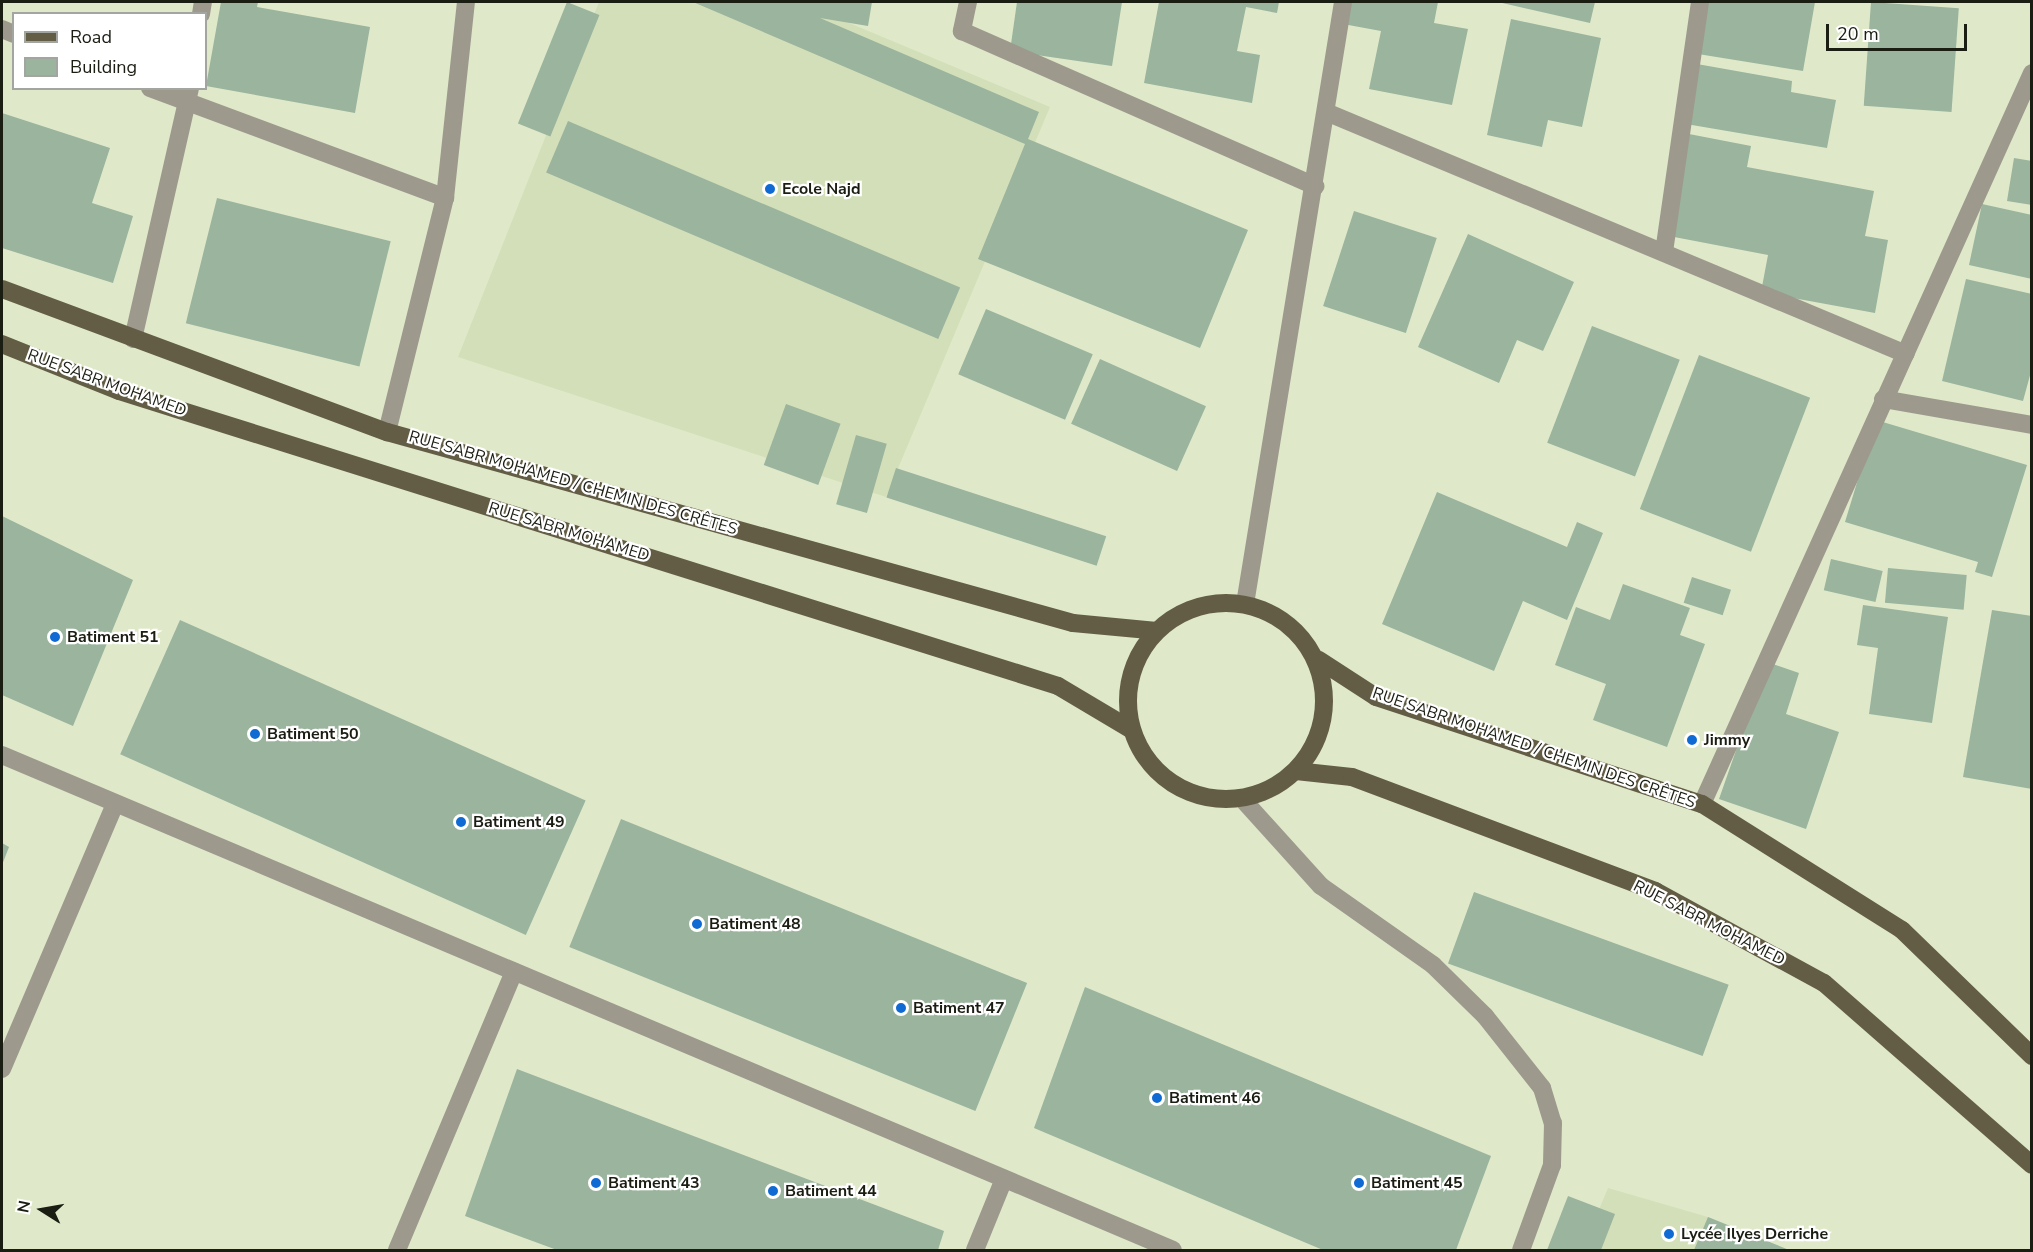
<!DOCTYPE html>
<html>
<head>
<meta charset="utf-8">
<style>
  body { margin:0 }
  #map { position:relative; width:2033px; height:1252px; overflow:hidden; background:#dfe9c9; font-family:"Nunito Sans",sans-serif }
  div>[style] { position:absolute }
  .built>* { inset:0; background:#d3dfb9 }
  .building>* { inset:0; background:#9ab49d; transform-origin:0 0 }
  .minor>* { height:18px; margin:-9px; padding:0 9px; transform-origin:9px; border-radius:9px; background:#9d9a8d }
  .major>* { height:18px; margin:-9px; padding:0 9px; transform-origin:9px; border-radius:9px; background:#645d46 }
  .major>.ring { margin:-9px; padding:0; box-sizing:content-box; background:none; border:18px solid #645d46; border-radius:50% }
  .dots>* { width:16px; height:16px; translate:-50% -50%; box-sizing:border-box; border:3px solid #fff; border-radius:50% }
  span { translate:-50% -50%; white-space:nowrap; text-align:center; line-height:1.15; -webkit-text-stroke:4.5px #fff; paint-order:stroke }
  .poi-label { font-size:16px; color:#1a1d12; font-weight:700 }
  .left { translate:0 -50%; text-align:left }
  .street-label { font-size:16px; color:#1a1d12 }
  .frame { position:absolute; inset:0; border:3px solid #1a1d12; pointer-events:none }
  .legend { position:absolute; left:12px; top:12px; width:195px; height:78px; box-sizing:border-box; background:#fff; border:2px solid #a3a5a0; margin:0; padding:8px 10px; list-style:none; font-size:18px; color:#1a1d12 }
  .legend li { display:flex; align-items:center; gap:12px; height:30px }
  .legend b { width:30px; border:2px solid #a3a5a0 }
  .north { position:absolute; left:12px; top:1180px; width:60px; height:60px; -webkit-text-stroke:4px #fff; paint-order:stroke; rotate:281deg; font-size:16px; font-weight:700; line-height:24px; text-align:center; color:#1a1d12 }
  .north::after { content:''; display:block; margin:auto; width:21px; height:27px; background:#1a1d12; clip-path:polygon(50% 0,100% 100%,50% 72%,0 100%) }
  .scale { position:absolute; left:1826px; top:24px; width:141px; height:27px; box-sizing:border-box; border:3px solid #1a1d12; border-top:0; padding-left:8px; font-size:18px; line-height:21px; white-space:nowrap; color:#1a1d12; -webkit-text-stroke:4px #fff; paint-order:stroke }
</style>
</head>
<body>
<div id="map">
  <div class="built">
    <div style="clip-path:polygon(599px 2px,799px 2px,1050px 107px,886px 497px,458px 357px)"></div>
    <div style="clip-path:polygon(1608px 1188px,1708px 1217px,1789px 1250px,1582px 1250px)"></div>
  </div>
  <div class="building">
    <div style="clip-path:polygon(221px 2px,258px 2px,257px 7px,370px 27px,355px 113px,206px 86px)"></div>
    <div style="left:567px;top:2px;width:35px;height:131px;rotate:22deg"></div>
    <div style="clip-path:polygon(693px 2px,872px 2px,868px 26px,820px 18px,1039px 112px,1028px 139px,1248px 230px,1200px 348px,978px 259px,1025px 144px)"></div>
    <div style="clip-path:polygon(1017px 2px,1122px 2px,1112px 66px,1010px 51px)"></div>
    <div style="clip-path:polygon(1159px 2px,1279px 2px,1277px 13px,1246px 7px,1237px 51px,1260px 55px,1252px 103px,1144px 83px)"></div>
    <div style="clip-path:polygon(1348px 2px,1438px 2px,1434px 23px,1468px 29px,1452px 105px,1369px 89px,1381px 31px,1343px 24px)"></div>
    <div style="clip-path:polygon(1498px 2px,1595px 2px,1590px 23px)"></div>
    <div style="clip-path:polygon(1707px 2px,1815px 2px,1803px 71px,1698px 54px)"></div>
    <div style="left:1871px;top:2px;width:88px;height:104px;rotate:4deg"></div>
    <div style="clip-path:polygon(1511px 19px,1601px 38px,1582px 127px,1548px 120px,1542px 147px,1487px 135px)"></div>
    <div style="clip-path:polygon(1697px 64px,1792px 81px,1791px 92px,1836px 100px,1827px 148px,1686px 124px)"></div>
    <div style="clip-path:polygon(2px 113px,110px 148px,92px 203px,133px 216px,113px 283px,2px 248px)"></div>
    <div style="left:568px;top:121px;width:426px;height:56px;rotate:23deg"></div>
    <div style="clip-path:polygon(1689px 134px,1751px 146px,1747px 167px,1874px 191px,1865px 236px,1888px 240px,1875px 313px,1761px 292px,1768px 255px,1669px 236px)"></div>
    <div style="clip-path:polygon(2014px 158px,2032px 161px,2032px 205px,2007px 201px)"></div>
    <div style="left:217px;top:198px;width:179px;height:129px;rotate:14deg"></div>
    <div style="clip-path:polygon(1982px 204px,2032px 215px,2032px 279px,1969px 265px)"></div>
    <div style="left:1354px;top:211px;width:87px;height:100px;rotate:18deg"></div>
    <div style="clip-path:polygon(1468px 234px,1574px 282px,1543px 351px,1517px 340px,1499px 383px,1418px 347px)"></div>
    <div style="clip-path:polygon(1966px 279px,2032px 294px,2032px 368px,2023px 401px,1942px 381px)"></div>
    <div style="left:986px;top:309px;width:116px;height:71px;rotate:23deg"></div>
    <div style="left:1592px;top:326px;width:94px;height:125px;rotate:21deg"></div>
    <div style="left:1699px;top:355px;width:119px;height:165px;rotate:21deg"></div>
    <div style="left:1100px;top:359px;width:116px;height:71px;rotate:24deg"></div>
    <div style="left:786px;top:404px;width:58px;height:65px;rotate:20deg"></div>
    <div style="clip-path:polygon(1876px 420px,2027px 465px,1992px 577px,1975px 572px,1978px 562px,1845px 522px)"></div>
    <div style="left:856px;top:435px;width:32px;height:72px;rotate:16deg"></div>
    <div style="left:896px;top:468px;width:221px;height:31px;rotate:18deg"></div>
    <div style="clip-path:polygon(1437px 492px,1567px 547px,1577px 522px,1603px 533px,1567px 620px,1523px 601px,1494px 671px,1382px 624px)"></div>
    <div style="clip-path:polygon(2px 516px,133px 580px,73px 726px,2px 695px)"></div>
    <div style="left:1831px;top:559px;width:53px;height:32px;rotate:13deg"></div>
    <div style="left:1888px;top:568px;width:79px;height:35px;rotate:5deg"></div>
    <div style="left:1692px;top:577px;width:41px;height:27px;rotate:18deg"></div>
    <div style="clip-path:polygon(1623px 584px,1690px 608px,1680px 635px,1705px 644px,1667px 747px,1593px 720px,1606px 684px,1555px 665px,1576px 607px,1610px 620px)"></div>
    <div style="clip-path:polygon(1863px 605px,1948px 617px,1932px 723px,1869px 714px,1878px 648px,1857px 645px)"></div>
    <div style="clip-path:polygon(1992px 610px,2032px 616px,2032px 789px,1963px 777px)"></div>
    <div style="left:180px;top:620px;width:444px;height:147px;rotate:24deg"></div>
    <div style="clip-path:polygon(1767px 662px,1799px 673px,1786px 714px,1839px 732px,1806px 829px,1719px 799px)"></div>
    <div style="left:621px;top:819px;width:438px;height:138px;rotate:22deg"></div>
    <div style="clip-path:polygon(2px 843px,9px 847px,2px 865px)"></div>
    <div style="left:1474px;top:892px;width:271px;height:76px;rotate:20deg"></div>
    <div style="clip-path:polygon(1085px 987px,1491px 1156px,1456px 1250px,1323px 1250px,1034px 1128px)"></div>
    <div style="clip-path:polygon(517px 1069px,944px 1231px,938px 1250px,557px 1250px,465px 1216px)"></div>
    <div style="clip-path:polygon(1568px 1196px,1615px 1214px,1601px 1250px,1547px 1250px)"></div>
    <div style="clip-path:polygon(1708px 1217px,1789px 1250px,1694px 1250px)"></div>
  </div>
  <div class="minor">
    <div style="left:968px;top:2px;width:30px;rotate:102deg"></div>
    <div style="left:962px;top:31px;width:386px;rotate:23.7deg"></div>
    <div style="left:201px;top:14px;width:12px;rotate:-81deg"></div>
    <div style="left:2px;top:29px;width:13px;rotate:23deg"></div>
    <div style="left:150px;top:88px;width:315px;rotate:20.4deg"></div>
    <div style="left:1326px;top:112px;width:628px;rotate:22.65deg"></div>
    <div style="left:1664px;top:252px;width:253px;rotate:-81.8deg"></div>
    <div style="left:133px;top:339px;width:257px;rotate:-77.2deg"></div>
    <div style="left:1883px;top:399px;width:151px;rotate:9.9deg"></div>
    <div style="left:387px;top:432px;width:241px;rotate:-76.1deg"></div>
    <div style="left:445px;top:198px;width:197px;rotate:-83.9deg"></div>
    <div style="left:1245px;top:604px;width:610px;rotate:-80.75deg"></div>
    <div style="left:2px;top:755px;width:1271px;rotate:22.91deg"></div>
    <div style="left:1245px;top:802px;width:113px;rotate:47.9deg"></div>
    <div style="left:1321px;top:886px;width:137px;rotate:35.2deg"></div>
    <div style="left:1433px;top:965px;width:73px;rotate:44.4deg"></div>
    <div style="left:1485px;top:1016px;width:92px;rotate:51.6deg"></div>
    <div style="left:1542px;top:1088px;width:37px;rotate:73deg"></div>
    <div style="left:1553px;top:1123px;width:42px;rotate:91.4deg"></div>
    <div style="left:1552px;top:1165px;width:90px;rotate:110deg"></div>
    <div style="left:1702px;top:804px;width:802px;rotate:-65.7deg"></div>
    <div style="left:2px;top:1069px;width:288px;rotate:-66.9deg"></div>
    <div style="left:397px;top:1250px;width:302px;rotate:-67.2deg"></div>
    <div style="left:975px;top:1250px;width:77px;rotate:-67.8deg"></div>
  </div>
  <div class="major">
    <div style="left:2px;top:289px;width:411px;rotate:20.4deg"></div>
    <div style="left:387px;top:432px;width:712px;rotate:15.56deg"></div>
    <div style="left:1073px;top:623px;width:84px;rotate:5.4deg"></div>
    <div style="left:2px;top:344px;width:126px;rotate:21.9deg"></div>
    <div style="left:119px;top:391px;width:984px;rotate:17.44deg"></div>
    <div style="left:1058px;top:686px;width:86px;rotate:30.7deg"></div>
    <div class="ring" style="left:1128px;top:603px;width:178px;height:178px"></div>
    <div style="left:1319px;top:660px;width:68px;rotate:33deg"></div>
    <div style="left:1376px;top:697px;width:343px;rotate:18.2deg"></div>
    <div style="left:1702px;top:804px;width:236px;rotate:32.2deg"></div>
    <div style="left:1902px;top:930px;width:181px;rotate:44.1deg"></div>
    <div style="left:1296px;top:771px;width:56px;rotate:6.1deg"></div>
    <div style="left:1352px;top:777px;width:324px;rotate:20.6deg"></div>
    <div style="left:1655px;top:891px;width:192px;rotate:28.6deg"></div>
    <div style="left:1824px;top:983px;width:276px;rotate:41.2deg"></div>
  </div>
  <div class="dots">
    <div style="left:770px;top:189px;background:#0f6ad4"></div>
    <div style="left:55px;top:637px;background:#0f6ad4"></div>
    <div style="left:255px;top:734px;background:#0f6ad4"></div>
    <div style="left:1692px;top:740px;background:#0f6ad4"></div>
    <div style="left:461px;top:822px;background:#0f6ad4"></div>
    <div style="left:697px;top:924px;background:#0f6ad4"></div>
    <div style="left:901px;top:1008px;background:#0f6ad4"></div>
    <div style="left:1157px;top:1098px;background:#0f6ad4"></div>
    <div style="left:596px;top:1183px;background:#0f6ad4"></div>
    <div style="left:1359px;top:1183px;background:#0f6ad4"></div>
    <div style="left:773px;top:1191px;background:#0f6ad4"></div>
    <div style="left:1669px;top:1234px;background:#0f6ad4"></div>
  </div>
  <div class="poi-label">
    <span class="left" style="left:782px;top:189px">Ecole Najd</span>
    <span class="left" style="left:67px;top:637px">Batiment 51</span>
    <span class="left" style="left:267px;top:734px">Batiment 50</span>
    <span class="left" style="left:1704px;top:740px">Jimmy</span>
    <span class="left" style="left:473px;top:822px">Batiment 49</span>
    <span class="left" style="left:709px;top:924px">Batiment 48</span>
    <span class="left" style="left:913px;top:1008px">Batiment 47</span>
    <span class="left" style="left:1169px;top:1098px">Batiment 46</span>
    <span class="left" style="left:608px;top:1183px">Batiment 43</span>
    <span class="left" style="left:1371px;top:1183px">Batiment 45</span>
    <span class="left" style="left:785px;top:1191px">Batiment 44</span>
    <span class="left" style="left:1681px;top:1234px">Lycée Ilyes Derriche</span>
  </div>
  <div class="street-label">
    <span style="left:107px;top:383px;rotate:20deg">RUE SABR MOHAMED</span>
    <span style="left:573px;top:483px;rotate:16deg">RUE SABR MOHAMED / CHEMIN DES CRÊTES</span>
    <span style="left:569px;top:532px;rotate:17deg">RUE SABR MOHAMED</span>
    <span style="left:1534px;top:748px;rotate:19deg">RUE SABR MOHAMED / CHEMIN DES CRÊTES</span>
    <span style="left:1709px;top:923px;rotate:27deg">RUE SABR MOHAMED</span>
  </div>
  <div class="frame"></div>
  <ul class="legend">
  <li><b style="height:8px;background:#645d46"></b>Road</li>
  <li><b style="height:16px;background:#9ab49d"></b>Building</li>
  </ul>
  <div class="north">N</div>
  <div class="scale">20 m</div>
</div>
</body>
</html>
